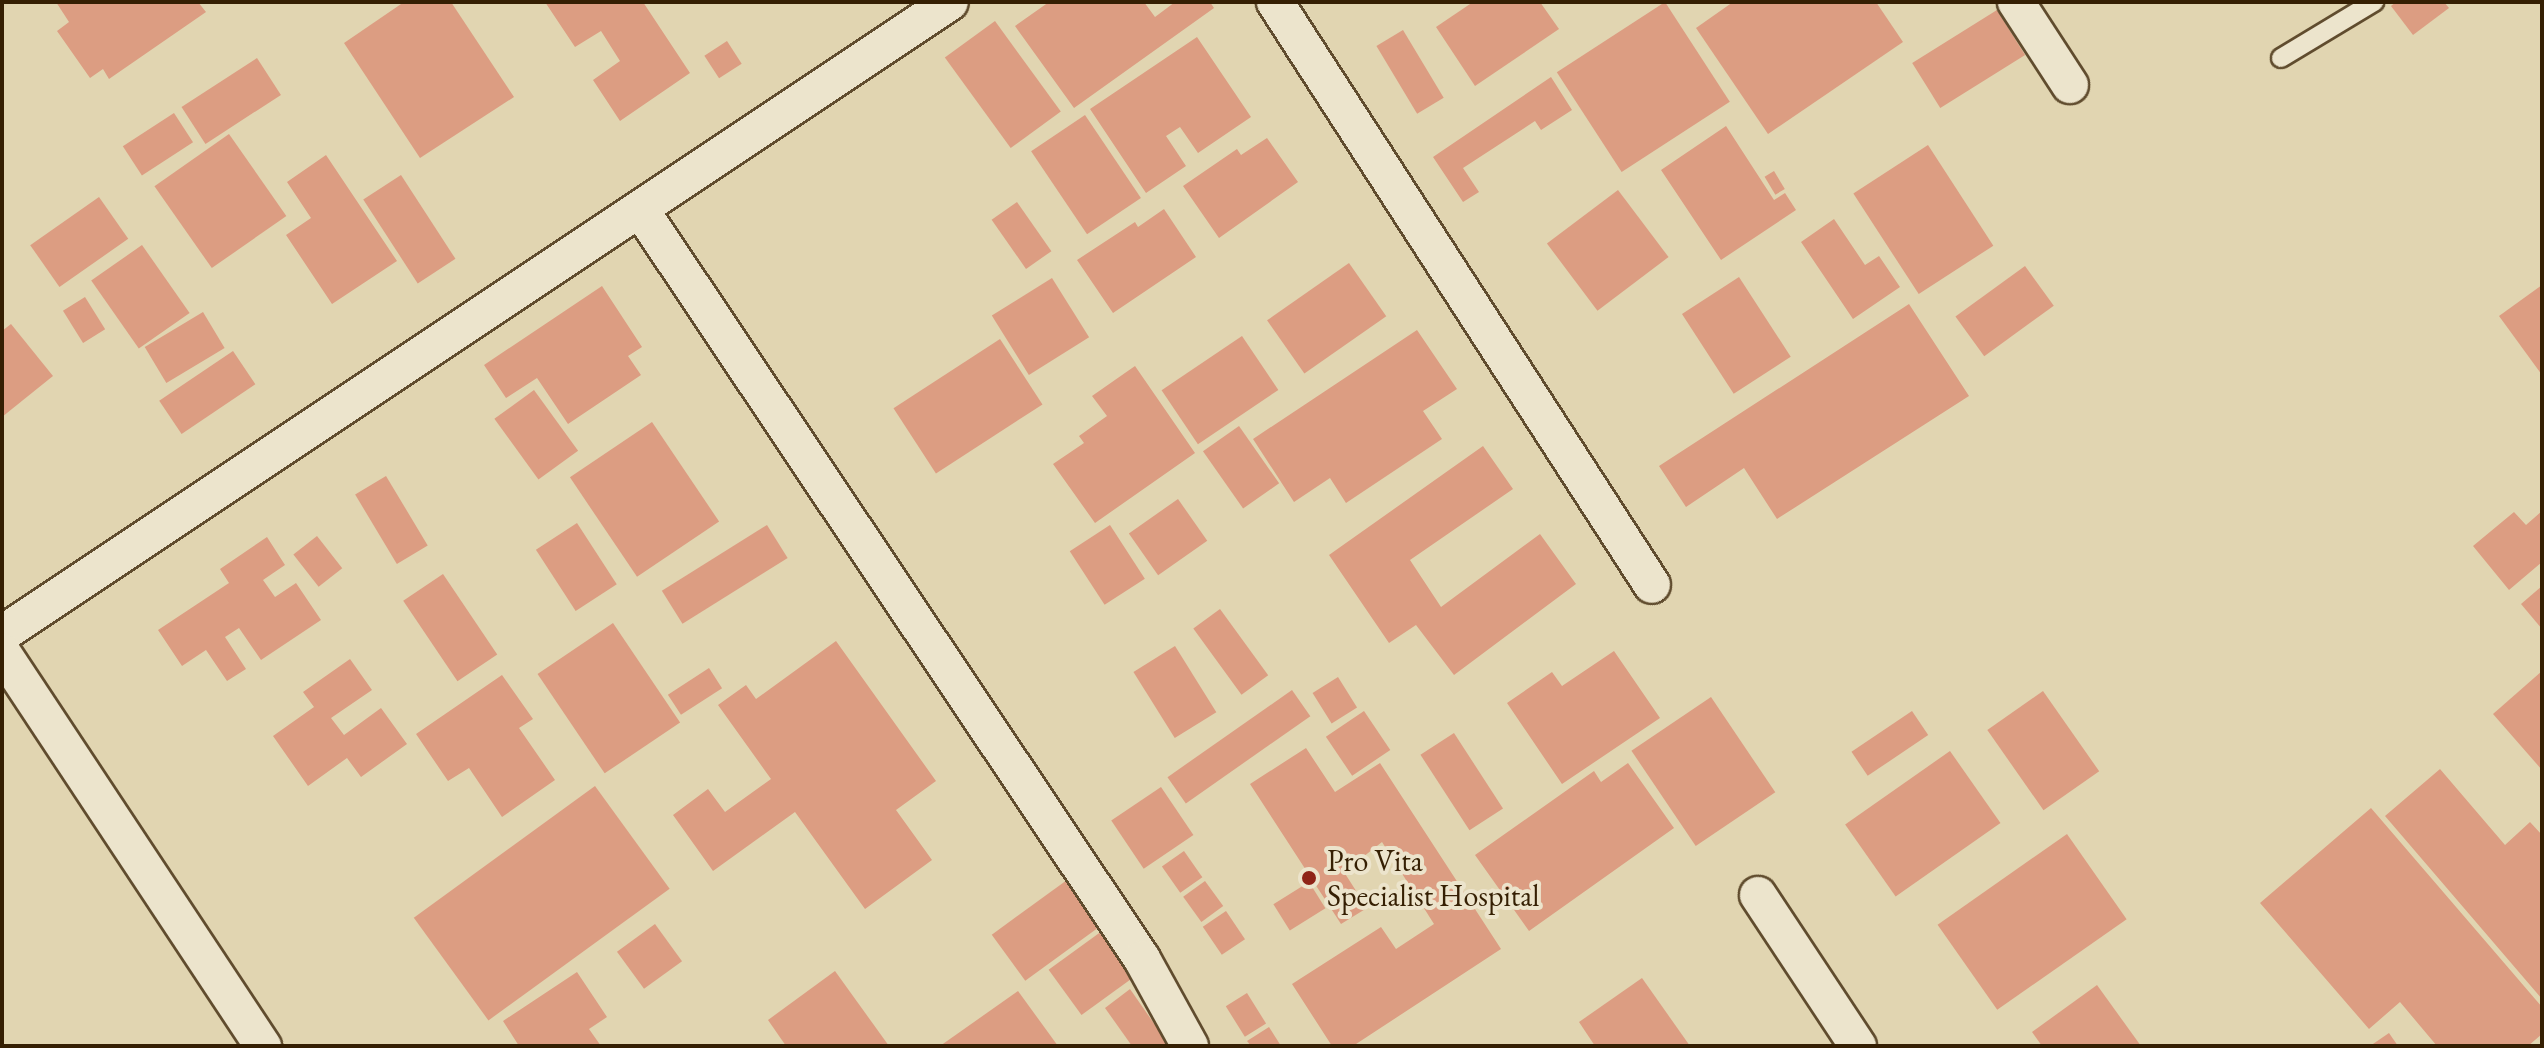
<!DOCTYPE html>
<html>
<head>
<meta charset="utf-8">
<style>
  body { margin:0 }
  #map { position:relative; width:2544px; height:1048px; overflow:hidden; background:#e1d5b1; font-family:"EB Garamond",serif }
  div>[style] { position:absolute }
  .building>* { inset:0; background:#dc9d82; transform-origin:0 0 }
  .roads { filter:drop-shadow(2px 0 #604c2e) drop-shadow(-2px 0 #604c2e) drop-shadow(0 2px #604c2e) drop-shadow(0 -2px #604c2e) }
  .lane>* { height:18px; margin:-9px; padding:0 9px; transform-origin:9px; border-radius:9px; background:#ece4cc }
  .street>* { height:36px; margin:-18px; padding:0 18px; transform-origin:18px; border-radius:18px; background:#ece4cc }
  .dots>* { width:22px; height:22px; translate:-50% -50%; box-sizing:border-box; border:4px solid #ece4cc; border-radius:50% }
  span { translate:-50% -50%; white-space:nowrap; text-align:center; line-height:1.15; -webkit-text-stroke:8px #ece4cc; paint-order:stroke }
  .poi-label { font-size:30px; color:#351f03 }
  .left { translate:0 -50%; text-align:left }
  .frame { position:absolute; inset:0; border:4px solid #351f03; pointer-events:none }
</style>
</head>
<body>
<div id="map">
  <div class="building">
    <div style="clip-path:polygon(56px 2px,198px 2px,206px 12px,109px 79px,103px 69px,90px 78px,57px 31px,69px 22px)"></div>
    <div style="clip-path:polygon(404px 2px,451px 2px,514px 97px,420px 158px,344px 43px)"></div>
    <div style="clip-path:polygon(545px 2px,643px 2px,690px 73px,620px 121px,593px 80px,620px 61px,601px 31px,575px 47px)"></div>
    <div style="clip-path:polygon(1049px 2px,1144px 2px,1155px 17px,1175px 2px,1210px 2px,1214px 8px,1074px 108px,1015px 26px)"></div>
    <div style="clip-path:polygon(1473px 2px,1540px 2px,1559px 29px,1475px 86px,1436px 27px)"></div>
    <div style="left:1665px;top:2px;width:119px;height:129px;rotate:57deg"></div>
    <div style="clip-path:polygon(1733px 2px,1876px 2px,1903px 42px,1768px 134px,1696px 28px)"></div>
    <div style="clip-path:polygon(2396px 2px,2444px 2px,2449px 8px,2413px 35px,2391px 6px)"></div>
    <div style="left:1997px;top:10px;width:53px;height:100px;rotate:58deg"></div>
    <div style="left:995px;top:21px;width:112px;height:62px;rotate:54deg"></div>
    <div style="left:1403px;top:30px;width:79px;height:31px;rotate:59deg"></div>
    <div style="clip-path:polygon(1197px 37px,1251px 117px,1198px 153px,1180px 127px,1166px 136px,1186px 166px,1146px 193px,1090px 109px)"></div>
    <div style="left:727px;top:41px;width:27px;height:27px;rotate:57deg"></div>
    <div style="left:257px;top:58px;width:44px;height:90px;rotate:57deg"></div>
    <div style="clip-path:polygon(1551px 77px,1572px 110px,1541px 130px,1535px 121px,1463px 168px,1479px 192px,1463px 202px,1433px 157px)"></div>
    <div style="left:174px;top:113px;width:35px;height:61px;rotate:57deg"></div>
    <div style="left:1085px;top:115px;width:100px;height:65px;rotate:56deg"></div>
    <div style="clip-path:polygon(1726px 126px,1774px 200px,1785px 193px,1796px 210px,1721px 260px,1661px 170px)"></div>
    <div style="left:229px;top:134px;width:100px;height:91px;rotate:55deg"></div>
    <div style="clip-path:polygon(1267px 138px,1298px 182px,1219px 238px,1183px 186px,1237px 149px,1241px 155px)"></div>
    <div style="left:1928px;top:145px;width:120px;height:89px;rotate:57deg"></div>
    <div style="clip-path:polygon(326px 155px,397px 261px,332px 304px,286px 235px,311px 218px,287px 182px)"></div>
    <div style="left:1774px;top:171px;width:21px;height:11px;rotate:59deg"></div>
    <div style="left:401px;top:175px;width:100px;height:45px;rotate:57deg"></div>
    <div style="left:1618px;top:190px;width:84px;height:89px;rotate:53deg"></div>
    <div style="left:99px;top:197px;width:51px;height:84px;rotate:55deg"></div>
    <div style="left:1017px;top:202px;width:60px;height:31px;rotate:55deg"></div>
    <div style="clip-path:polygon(1164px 209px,1196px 257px,1113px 313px,1077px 260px,1135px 222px,1138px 227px)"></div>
    <div style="clip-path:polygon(1834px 219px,1865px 265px,1879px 256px,1900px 287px,1853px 319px,1801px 242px)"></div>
    <div style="left:142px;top:245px;width:83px;height:62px;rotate:55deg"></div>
    <div style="left:1349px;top:263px;width:65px;height:100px;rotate:55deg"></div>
    <div style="left:2025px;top:266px;width:49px;height:86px;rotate:54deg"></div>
    <div style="left:1739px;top:277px;width:95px;height:68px;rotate:57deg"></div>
    <div style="left:1052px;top:278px;width:70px;height:71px;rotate:58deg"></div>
    <div style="clip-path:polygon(2542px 285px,2542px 375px,2499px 316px)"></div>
    <div style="clip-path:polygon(602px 286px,642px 347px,628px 356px,641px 375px,568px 424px,537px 378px,506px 398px,484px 365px)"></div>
    <div style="left:85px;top:297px;width:38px;height:26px;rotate:58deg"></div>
    <div style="clip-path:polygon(1909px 304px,1969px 396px,1777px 519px,1744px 468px,1686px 507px,1659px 466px)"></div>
    <div style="left:203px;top:312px;width:42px;height:68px;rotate:59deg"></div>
    <div style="clip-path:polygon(11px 324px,53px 376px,2px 417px,2px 331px)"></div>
    <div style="clip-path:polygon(1417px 330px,1457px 389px,1423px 411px,1442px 439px,1346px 503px,1330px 478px,1294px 502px,1253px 439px)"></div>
    <div style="left:1242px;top:336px;width:65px;height:97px;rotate:56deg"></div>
    <div style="left:1000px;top:339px;width:78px;height:127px;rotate:57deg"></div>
    <div style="left:233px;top:351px;width:40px;height:89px;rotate:56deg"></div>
    <div style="clip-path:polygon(1135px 366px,1195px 453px,1095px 523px,1053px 464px,1084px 443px,1079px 436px,1107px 416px,1092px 396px)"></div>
    <div style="left:534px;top:390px;width:75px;height:49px;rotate:54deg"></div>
    <div style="left:652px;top:422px;width:120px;height:99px;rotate:56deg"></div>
    <div style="left:1239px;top:426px;width:70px;height:44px;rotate:55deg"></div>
    <div style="clip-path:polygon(1483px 446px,1513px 489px,1410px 560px,1441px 607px,1540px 534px,1576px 584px,1454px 675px,1416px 625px,1389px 643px,1329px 555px)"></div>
    <div style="left:386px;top:476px;width:81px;height:36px;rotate:59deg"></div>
    <div style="left:1178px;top:499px;width:51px;height:60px;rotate:55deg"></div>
    <div style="clip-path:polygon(2542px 511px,2542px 562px,2509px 590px,2473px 546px,2514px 512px,2526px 525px)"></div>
    <div style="left:577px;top:523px;width:73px;height:49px;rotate:57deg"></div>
    <div style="left:767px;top:525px;width:39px;height:124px;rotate:58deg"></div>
    <div style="left:1110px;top:525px;width:64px;height:48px;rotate:57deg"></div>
    <div style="left:317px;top:536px;width:41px;height:30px;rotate:52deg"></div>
    <div style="clip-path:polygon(267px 537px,285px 565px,263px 580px,275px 597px,296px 583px,321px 620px,261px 660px,239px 628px,225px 637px,246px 669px,227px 681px,206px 650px,182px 666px,158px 630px,229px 583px,220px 569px)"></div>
    <div style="left:443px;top:574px;width:97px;height:48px;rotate:56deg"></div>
    <div style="clip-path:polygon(2542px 586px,2542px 629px,2521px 604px)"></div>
    <div style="left:1220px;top:609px;width:82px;height:33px;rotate:54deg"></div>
    <div style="left:613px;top:623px;width:120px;height:91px;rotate:56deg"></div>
    <div style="clip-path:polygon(836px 641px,936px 781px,896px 810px,932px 860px,865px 909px,795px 812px,713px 871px,673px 815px,708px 789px,725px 812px,771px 779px,718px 705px,746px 685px,756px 699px)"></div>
    <div style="left:1175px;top:646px;width:78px;height:49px;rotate:58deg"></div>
    <div style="clip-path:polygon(1614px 651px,1660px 718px,1562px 784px,1507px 703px,1552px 672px,1562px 686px)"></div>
    <div style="clip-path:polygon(350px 659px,372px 690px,331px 718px,344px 735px,381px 708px,407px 744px,361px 777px,347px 758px,308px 786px,273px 736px,314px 707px,303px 692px)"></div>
    <div style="left:709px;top:668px;width:24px;height:49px;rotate:57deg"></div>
    <div style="clip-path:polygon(2542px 671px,2542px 770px,2493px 714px)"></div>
    <div style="clip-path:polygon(502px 675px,533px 719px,519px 728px,555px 780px,502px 817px,469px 768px,448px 781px,416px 734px)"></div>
    <div style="left:1338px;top:677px;width:36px;height:30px;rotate:58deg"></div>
    <div style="left:1292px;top:690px;width:32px;height:152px;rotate:55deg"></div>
    <div style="left:2043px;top:691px;width:98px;height:68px;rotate:55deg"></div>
    <div style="left:1711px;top:697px;width:115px;height:96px;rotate:56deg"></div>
    <div style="left:1364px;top:711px;width:47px;height:46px;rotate:56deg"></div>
    <div style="left:1912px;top:711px;width:29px;height:73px;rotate:56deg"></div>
    <div style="left:1454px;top:733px;width:90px;height:40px;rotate:57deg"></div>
    <div style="clip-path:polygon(1306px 748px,1335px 792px,1380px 763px,1501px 949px,1353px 1046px,1332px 1046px,1292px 984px,1381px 927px,1396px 949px,1434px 924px,1382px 842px,1344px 872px,1367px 908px,1341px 924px,1250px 784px)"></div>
    <div style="left:1950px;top:751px;width:88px;height:128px;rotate:55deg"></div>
    <div style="clip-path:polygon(1628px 763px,1674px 828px,1529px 931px,1475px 855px,1594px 771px,1601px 782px)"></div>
    <div style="clip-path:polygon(2440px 769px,2505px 845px,2530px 822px,2542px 835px,2542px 999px,2385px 816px)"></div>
    <div style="left:595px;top:786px;width:127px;height:224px;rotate:54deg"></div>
    <div style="left:1161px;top:787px;width:58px;height:60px;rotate:56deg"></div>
    <div style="clip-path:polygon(2371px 808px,2542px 1007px,2542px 1034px,2528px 1046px,2437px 1046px,2400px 1002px,2369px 1029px,2260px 903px)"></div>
    <div style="left:2067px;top:834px;width:104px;height:158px;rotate:55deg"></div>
    <div style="left:1184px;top:851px;width:32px;height:27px;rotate:55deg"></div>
    <div style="left:1067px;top:880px;width:57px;height:93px;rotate:54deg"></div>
    <div style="left:1205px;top:881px;width:31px;height:27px;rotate:54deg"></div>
    <div style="left:1309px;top:882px;width:31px;height:42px;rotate:58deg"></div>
    <div style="left:1226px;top:911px;width:34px;height:28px;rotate:56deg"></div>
    <div style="left:655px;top:924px;width:46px;height:47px;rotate:54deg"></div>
    <div style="left:1102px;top:931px;width:56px;height:66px;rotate:54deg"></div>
    <div style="clip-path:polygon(835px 971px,889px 1046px,786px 1046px,768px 1020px)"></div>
    <div style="clip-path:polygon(577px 972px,607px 1017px,589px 1029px,601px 1046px,519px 1046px,503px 1021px)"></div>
    <div style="clip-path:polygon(1642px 978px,1690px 1046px,1595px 1046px,1579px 1022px)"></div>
    <div style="clip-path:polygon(2097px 985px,2141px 1046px,2042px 1046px,2032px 1032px)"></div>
    <div style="clip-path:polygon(1130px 989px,1169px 1045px,1167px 1046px,1132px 1046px,1105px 1008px)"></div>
    <div style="clip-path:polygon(1018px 991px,1058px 1046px,940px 1046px)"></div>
    <div style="left:1247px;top:993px;width:36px;height:25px;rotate:58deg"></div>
    <div style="clip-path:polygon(1269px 1027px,1281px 1046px,1251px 1046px,1247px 1041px)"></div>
    <div style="clip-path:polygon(2389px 1033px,2398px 1046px,2370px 1046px)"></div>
  </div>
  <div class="roads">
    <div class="lane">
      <div style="left:2281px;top:58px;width:109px;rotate:-31.1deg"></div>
    </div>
    <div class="street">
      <div style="left:1275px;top:2px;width:694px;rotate:57.11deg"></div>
      <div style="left:2016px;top:2px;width:99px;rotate:57deg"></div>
      <div style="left:640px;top:209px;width:902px;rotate:56.2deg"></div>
      <div style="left:1142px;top:959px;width:99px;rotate:61.1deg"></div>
      <div style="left:2px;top:634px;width:1139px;rotate:-33.69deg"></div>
      <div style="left:2px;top:652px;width:473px;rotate:56.5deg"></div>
      <div style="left:1758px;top:895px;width:181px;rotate:56.5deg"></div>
    </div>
  </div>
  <div class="dots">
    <div style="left:1309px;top:878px;background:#8f2418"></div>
  </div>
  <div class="poi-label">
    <span class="left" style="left:1327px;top:878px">Pro Vita<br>Specialist Hospital</span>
  </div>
  <div class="frame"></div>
</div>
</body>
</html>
